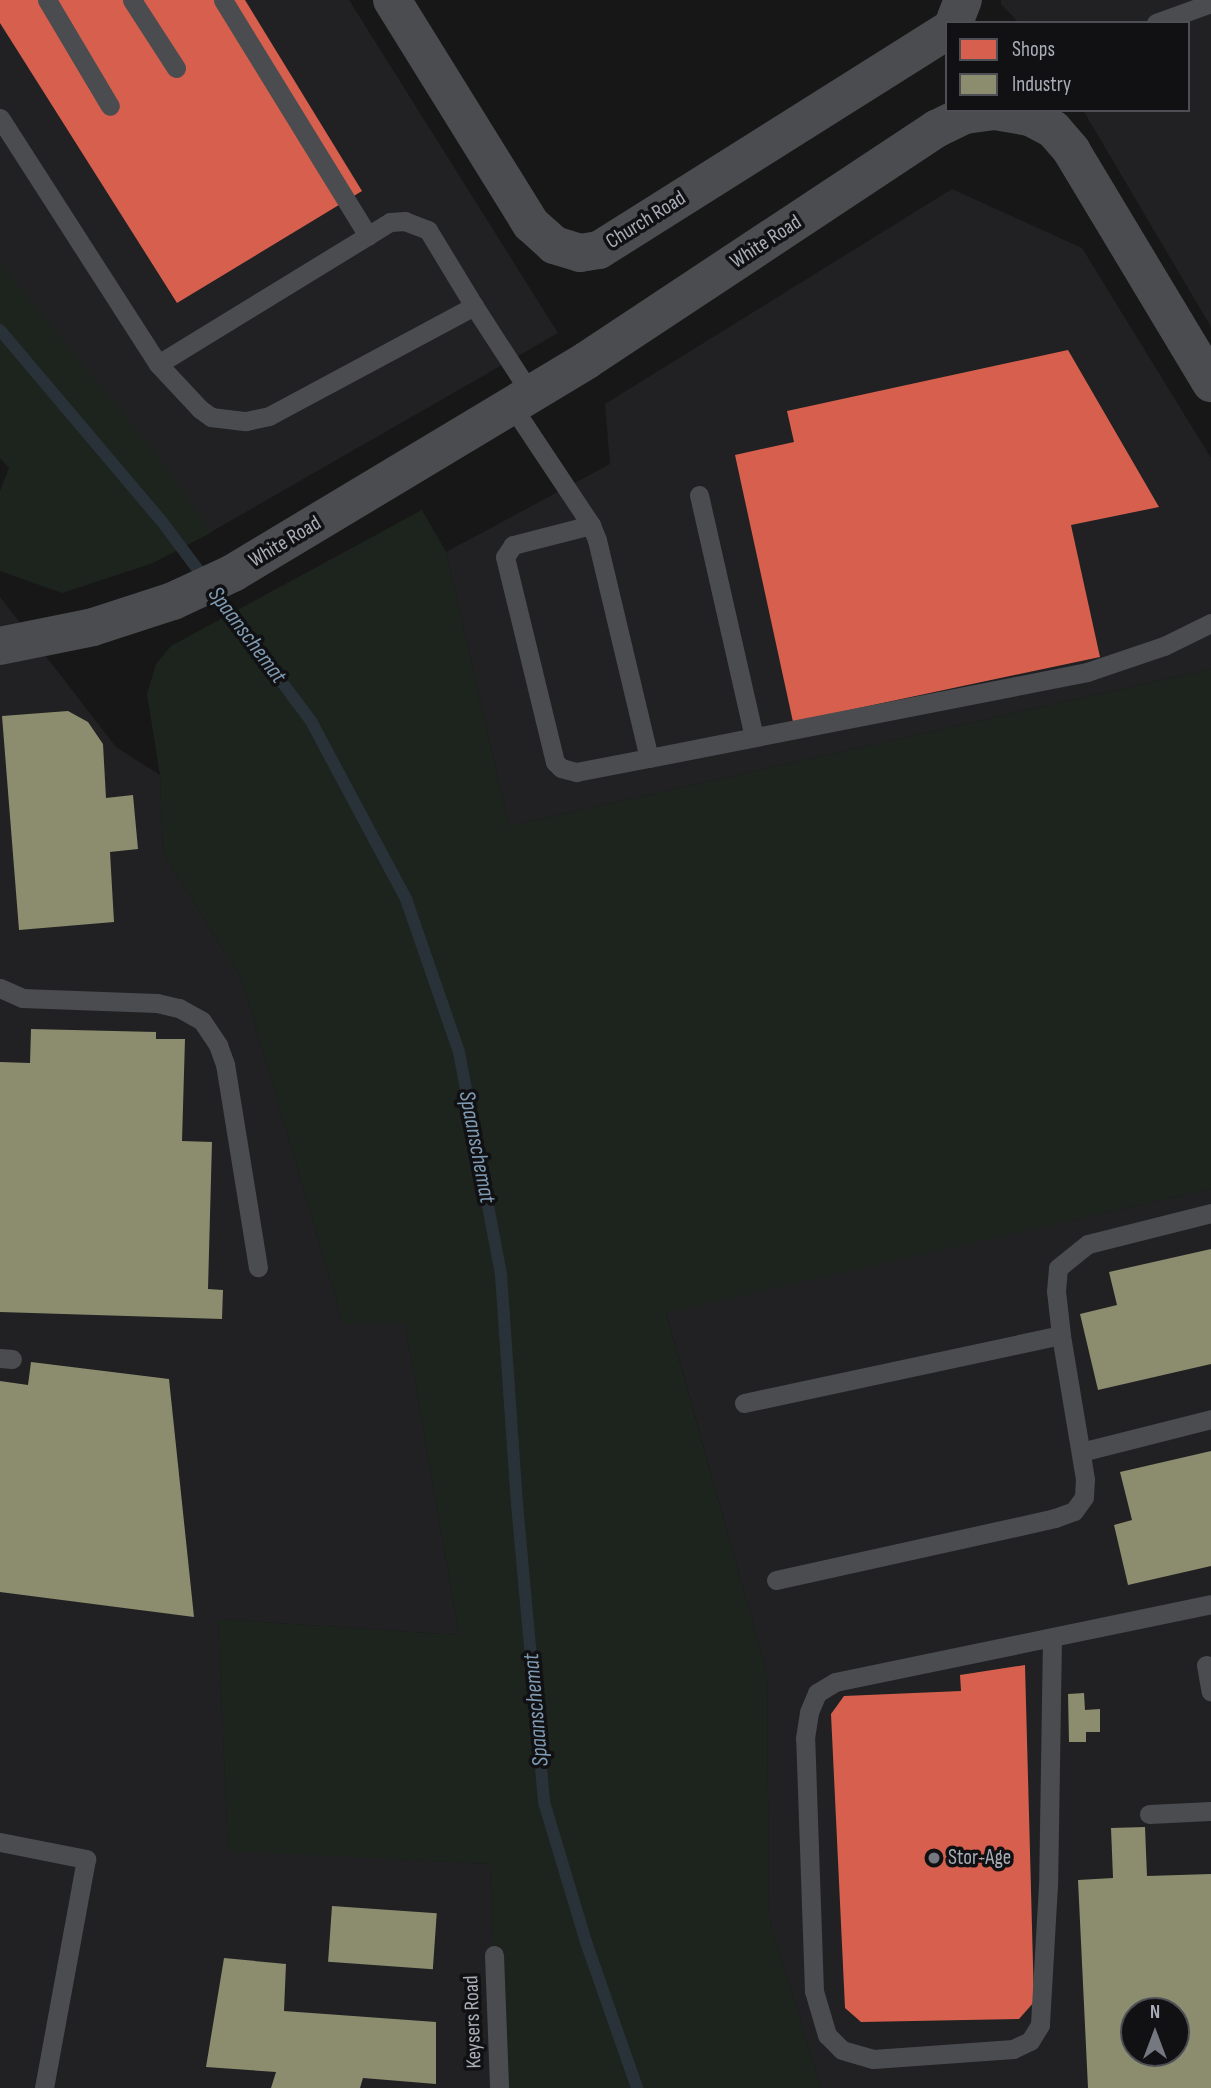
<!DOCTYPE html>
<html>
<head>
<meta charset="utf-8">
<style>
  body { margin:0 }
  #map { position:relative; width:1211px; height:2088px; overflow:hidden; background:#171717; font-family:"Sofia Sans Condensed",sans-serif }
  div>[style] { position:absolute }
  .built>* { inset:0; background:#212123 }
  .green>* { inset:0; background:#1d241e }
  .shops>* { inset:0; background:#d6604d }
  .industry>* { inset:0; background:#8c8c6e; transform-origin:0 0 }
  .stream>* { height:12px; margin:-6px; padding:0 6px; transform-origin:6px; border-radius:6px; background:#2a3239 }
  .service>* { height:19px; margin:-9.5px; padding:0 9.5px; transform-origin:9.5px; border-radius:9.5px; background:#4b4c50 }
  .minor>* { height:38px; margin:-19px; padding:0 19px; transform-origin:19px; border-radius:19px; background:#4b4c50 }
  .dots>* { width:19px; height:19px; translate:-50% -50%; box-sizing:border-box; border:4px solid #111113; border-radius:50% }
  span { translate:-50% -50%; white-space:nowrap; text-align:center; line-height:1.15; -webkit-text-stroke:7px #111113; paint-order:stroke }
  .street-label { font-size:21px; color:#a8adb8 }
  .poi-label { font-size:21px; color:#a8adb8 }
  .left { translate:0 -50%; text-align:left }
  .water-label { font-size:23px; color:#7f9bb3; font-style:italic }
  .legend { position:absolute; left:945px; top:21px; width:245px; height:91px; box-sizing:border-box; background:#111113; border:2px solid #4d4f55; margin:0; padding:9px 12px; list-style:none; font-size:21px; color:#a8adb8 }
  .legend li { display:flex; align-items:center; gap:14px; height:35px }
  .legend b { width:35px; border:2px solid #4d4f55 }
  .north { position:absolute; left:1120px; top:1997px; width:70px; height:70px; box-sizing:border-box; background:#111113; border:2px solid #4d4f55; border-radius:50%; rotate:0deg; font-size:19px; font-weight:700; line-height:28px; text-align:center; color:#a8adb8 }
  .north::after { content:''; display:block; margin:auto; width:24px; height:32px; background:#757880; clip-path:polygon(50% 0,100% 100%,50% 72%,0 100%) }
</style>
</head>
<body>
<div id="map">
  <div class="built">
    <div style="clip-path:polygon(0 0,349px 0,558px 333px,211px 532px,0 289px)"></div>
    <div style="clip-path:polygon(1001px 0,1211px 0,1211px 327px,1083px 110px,1188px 110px,1188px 23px,1019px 23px,1001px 4px)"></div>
    <div style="clip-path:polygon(952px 189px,1082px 248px,1211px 458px,1211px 669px,509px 826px,446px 552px,610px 464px,605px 404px)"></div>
    <div style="clip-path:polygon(0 597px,116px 747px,160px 775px,163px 853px,242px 980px,343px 1323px,405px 1323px,459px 1635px,218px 1619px,228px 1850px,490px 1864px,499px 2088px,0 2088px)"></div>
    <div style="clip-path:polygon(evenodd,1211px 1189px,1211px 2088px,821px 2088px,769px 1918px,767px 1674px,666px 1312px,1211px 1189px,1134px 2011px,1176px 2011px,1176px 2053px,1134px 2053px,1134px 2011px)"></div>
  </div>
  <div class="green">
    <div style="clip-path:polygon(0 263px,155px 452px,212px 532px,153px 563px,62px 593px,0 571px,0 491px,9px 468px,0 458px)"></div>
    <div style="clip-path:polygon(422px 510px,446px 552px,509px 826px,1211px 669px,1211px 1189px,666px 1313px,767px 1674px,769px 1918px,821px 2088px,499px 2088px,490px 1864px,228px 1851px,218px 1619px,459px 1635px,405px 1323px,343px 1323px,242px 980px,163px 853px,160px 775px,147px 694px,156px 664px,171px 646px)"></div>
  </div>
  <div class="shops">
    <div style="clip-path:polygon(0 0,245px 0,362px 191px,177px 303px,0 23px)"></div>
    <div style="clip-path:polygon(1068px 350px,1159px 507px,1071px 525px,1100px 657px,793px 722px,735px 455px,794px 442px,787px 411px)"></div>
    <div style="clip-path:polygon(1025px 1665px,1034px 2002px,1019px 2019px,861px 2022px,845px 2008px,831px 1714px,844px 1696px,961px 1691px,960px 1675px)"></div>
  </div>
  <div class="industry">
    <div style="clip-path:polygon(68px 711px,88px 722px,103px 744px,106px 798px,133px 795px,138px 849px,110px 852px,114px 922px,19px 930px,2px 716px)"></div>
    <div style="clip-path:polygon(31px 1029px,156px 1032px,156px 1039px,185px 1039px,182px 1141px,212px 1142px,208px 1289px,223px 1290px,222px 1319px,0 1312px,0 1062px,30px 1063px)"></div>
    <div style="clip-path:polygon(1211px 1249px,1211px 1364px,1098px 1390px,1080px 1314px,1117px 1305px,1109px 1272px)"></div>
    <div style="clip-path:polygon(31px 1362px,169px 1379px,194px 1617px,0 1592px,0 1381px,28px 1385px)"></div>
    <div style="clip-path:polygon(1211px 1451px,1211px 1566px,1128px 1585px,1114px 1525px,1132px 1520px,1120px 1472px)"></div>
    <div style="clip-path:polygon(1084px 1693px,1085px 1710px,1100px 1709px,1100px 1732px,1086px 1732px,1086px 1742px,1069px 1742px,1068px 1694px)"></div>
    <div style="clip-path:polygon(evenodd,1145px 1827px,1147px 1876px,1211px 1874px,1211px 2088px,1088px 2088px,1078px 1880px,1113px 1878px,1111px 1828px,1145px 1827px,1134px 2011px,1176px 2011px,1176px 2053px,1134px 2053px,1134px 2011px)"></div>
    <div style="left:332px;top:1906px;width:105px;height:56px;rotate:4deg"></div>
    <div style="clip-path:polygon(224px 1958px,286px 1964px,284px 2011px,436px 2022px,436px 2084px,363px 2078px,360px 2088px,271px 2088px,276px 2072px,206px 2067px)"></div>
  </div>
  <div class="stream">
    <div style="left:0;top:330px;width:248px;rotate:49.8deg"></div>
    <div style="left:160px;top:519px;width:252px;rotate:53.2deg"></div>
    <div style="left:311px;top:721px;width:202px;rotate:61.9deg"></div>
    <div style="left:406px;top:899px;width:162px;rotate:70.9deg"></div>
    <div style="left:459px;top:1052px;width:227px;rotate:79.3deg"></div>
    <div style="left:501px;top:1275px;width:230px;rotate:86deg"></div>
    <div style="left:517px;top:1504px;width:299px;rotate:84.8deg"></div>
    <div style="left:544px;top:1802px;width:146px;rotate:73.3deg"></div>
    <div style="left:586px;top:1942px;width:155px;rotate:70.7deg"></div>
  </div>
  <div class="service">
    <div style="left:47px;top:0;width:123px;rotate:59.3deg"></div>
    <div style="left:132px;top:0;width:81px;rotate:57.1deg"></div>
    <div style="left:223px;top:0;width:277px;rotate:58.4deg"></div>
    <div style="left:1156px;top:23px;width:59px;rotate:-20deg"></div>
    <div style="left:0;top:118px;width:292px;rotate:57.3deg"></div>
    <div style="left:158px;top:364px;width:62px;rotate:47deg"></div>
    <div style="left:200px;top:409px;width:14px;rotate:36deg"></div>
    <div style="left:211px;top:417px;width:35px;rotate:7deg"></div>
    <div style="left:246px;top:421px;width:24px;rotate:-12deg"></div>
    <div style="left:269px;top:416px;width:233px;rotate:-28.2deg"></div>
    <div style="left:474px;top:306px;width:89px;rotate:-121.2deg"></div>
    <div style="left:428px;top:230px;width:25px;rotate:-159deg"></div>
    <div style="left:405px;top:221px;width:15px;rotate:176deg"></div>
    <div style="left:390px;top:222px;width:272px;rotate:148.5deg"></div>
    <div style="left:474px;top:306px;width:105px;rotate:57.1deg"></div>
    <div style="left:512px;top:406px;width:143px;rotate:56.4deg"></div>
    <div style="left:591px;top:525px;width:16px;rotate:68deg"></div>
    <div style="left:597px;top:540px;width:224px;rotate:76.6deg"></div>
    <div style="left:649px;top:758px;width:446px;rotate:-11.1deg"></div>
    <div style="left:1087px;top:672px;width:81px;rotate:-18.7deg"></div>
    <div style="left:1164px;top:646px;width:52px;rotate:-26.1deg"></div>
    <div style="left:699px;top:495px;width:248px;rotate:77.2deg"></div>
    <div style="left:591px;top:525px;width:81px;rotate:165.6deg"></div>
    <div style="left:513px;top:545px;width:14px;rotate:124deg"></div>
    <div style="left:505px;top:557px;width:211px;rotate:76.3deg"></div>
    <div style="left:555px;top:762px;width:8px;rotate:45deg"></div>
    <div style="left:561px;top:768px;width:16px;rotate:15deg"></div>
    <div style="left:576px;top:772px;width:74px;rotate:-10.9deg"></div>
    <div style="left:0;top:988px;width:24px;rotate:24deg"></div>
    <div style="left:22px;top:998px;width:135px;rotate:2.1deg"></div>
    <div style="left:157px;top:1003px;width:23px;rotate:13deg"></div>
    <div style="left:179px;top:1008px;width:26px;rotate:29deg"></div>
    <div style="left:202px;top:1021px;width:29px;rotate:56deg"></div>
    <div style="left:218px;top:1045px;width:20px;rotate:70deg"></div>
    <div style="left:225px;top:1064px;width:206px;rotate:80.8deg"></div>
    <div style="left:0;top:1358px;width:12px;rotate:5deg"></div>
    <div style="left:744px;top:1403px;width:324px;rotate:-12.1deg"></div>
    <div style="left:1081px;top:1452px;width:134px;rotate:-14.2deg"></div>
    <div style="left:776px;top:1580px;width:286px;rotate:-12.5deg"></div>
    <div style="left:1055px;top:1518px;width:20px;rotate:-20deg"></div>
    <div style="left:1074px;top:1511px;width:17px;rotate:-54deg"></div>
    <div style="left:1084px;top:1497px;width:18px;rotate:-87deg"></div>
    <div style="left:1085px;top:1479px;width:146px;rotate:-99.5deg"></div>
    <div style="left:1061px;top:1335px;width:44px;rotate:-96.5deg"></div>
    <div style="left:1056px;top:1291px;width:23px;rotate:-85deg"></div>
    <div style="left:1058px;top:1268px;width:38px;rotate:-39deg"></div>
    <div style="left:1088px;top:1244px;width:127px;rotate:-14.1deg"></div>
    <div style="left:1052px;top:1638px;width:247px;rotate:90.9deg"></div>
    <div style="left:1048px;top:1885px;width:140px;rotate:93.3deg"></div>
    <div style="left:1040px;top:2025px;width:19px;rotate:122deg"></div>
    <div style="left:1030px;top:2041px;width:19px;rotate:155deg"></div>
    <div style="left:1013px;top:2049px;width:140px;rotate:175.9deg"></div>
    <div style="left:873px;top:2059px;width:32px;rotate:-164deg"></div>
    <div style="left:842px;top:2050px;width:21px;rotate:-135deg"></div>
    <div style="left:827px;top:2035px;width:46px;rotate:-106.5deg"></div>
    <div style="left:814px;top:1991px;width:253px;rotate:-92deg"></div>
    <div style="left:805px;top:1738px;width:26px;rotate:-81deg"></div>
    <div style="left:809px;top:1712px;width:21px;rotate:-67deg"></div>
    <div style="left:817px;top:1693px;width:21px;rotate:-31deg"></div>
    <div style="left:835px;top:1682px;width:384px;rotate:-11.7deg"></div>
    <div style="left:1206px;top:1665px;width:27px;rotate:80deg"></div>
    <div style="left:1149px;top:1814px;width:62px;rotate:-2.8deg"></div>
    <div style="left:0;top:1842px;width:88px;rotate:11.2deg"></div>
    <div style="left:86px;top:1859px;width:233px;rotate:100.4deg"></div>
    <div style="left:494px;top:1955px;width:133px;rotate:87.8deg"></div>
  </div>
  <div class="minor">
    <div style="left:392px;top:0;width:264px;rotate:58.2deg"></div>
    <div style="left:531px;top:224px;width:31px;rotate:42deg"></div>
    <div style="left:554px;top:245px;width:27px;rotate:17deg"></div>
    <div style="left:580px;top:253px;width:19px;rotate:-9deg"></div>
    <div style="left:599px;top:250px;width:411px;rotate:-32.2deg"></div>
    <div style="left:954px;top:23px;width:25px;rotate:-69deg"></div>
    <div style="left:0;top:646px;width:95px;rotate:-11.5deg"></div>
    <div style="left:93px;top:627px;width:84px;rotate:-18deg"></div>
    <div style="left:173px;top:601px;width:66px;rotate:-25deg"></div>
    <div style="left:233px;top:573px;width:413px;rotate:-31deg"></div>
    <div style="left:587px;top:360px;width:419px;rotate:-33.5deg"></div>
    <div style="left:936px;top:129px;width:32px;rotate:-26deg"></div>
    <div style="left:965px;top:115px;width:30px;rotate:-8deg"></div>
    <div style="left:995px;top:111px;width:36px;rotate:10deg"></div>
    <div style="left:1030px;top:117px;width:26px;rotate:28deg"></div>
    <div style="left:1053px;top:129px;width:28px;rotate:49deg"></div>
    <div style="left:1071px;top:150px;width:272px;rotate:59deg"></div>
  </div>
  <div class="dots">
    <div style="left:934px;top:1858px;background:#757880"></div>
  </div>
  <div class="street-label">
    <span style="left:646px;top:220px;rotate:-32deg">Church Road</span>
    <span style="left:766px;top:242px;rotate:-33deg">White Road</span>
    <span style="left:285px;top:542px;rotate:-31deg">White Road</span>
    <span style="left:473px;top:2022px;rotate:-92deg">Keysers Road</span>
  </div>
  <div class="poi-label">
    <span class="left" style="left:948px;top:1858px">Stor-Age</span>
  </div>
  <div class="water-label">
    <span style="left:247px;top:635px;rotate:53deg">Spaanschemat</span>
    <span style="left:477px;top:1147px;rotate:79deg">Spaanschemat</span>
    <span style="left:536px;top:1710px;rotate:-95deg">Spaanschemat</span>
  </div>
  <ul class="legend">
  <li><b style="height:19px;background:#d6604d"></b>Shops</li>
  <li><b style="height:19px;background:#8c8c6e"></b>Industry</li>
  </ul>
  <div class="north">N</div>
</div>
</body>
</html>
